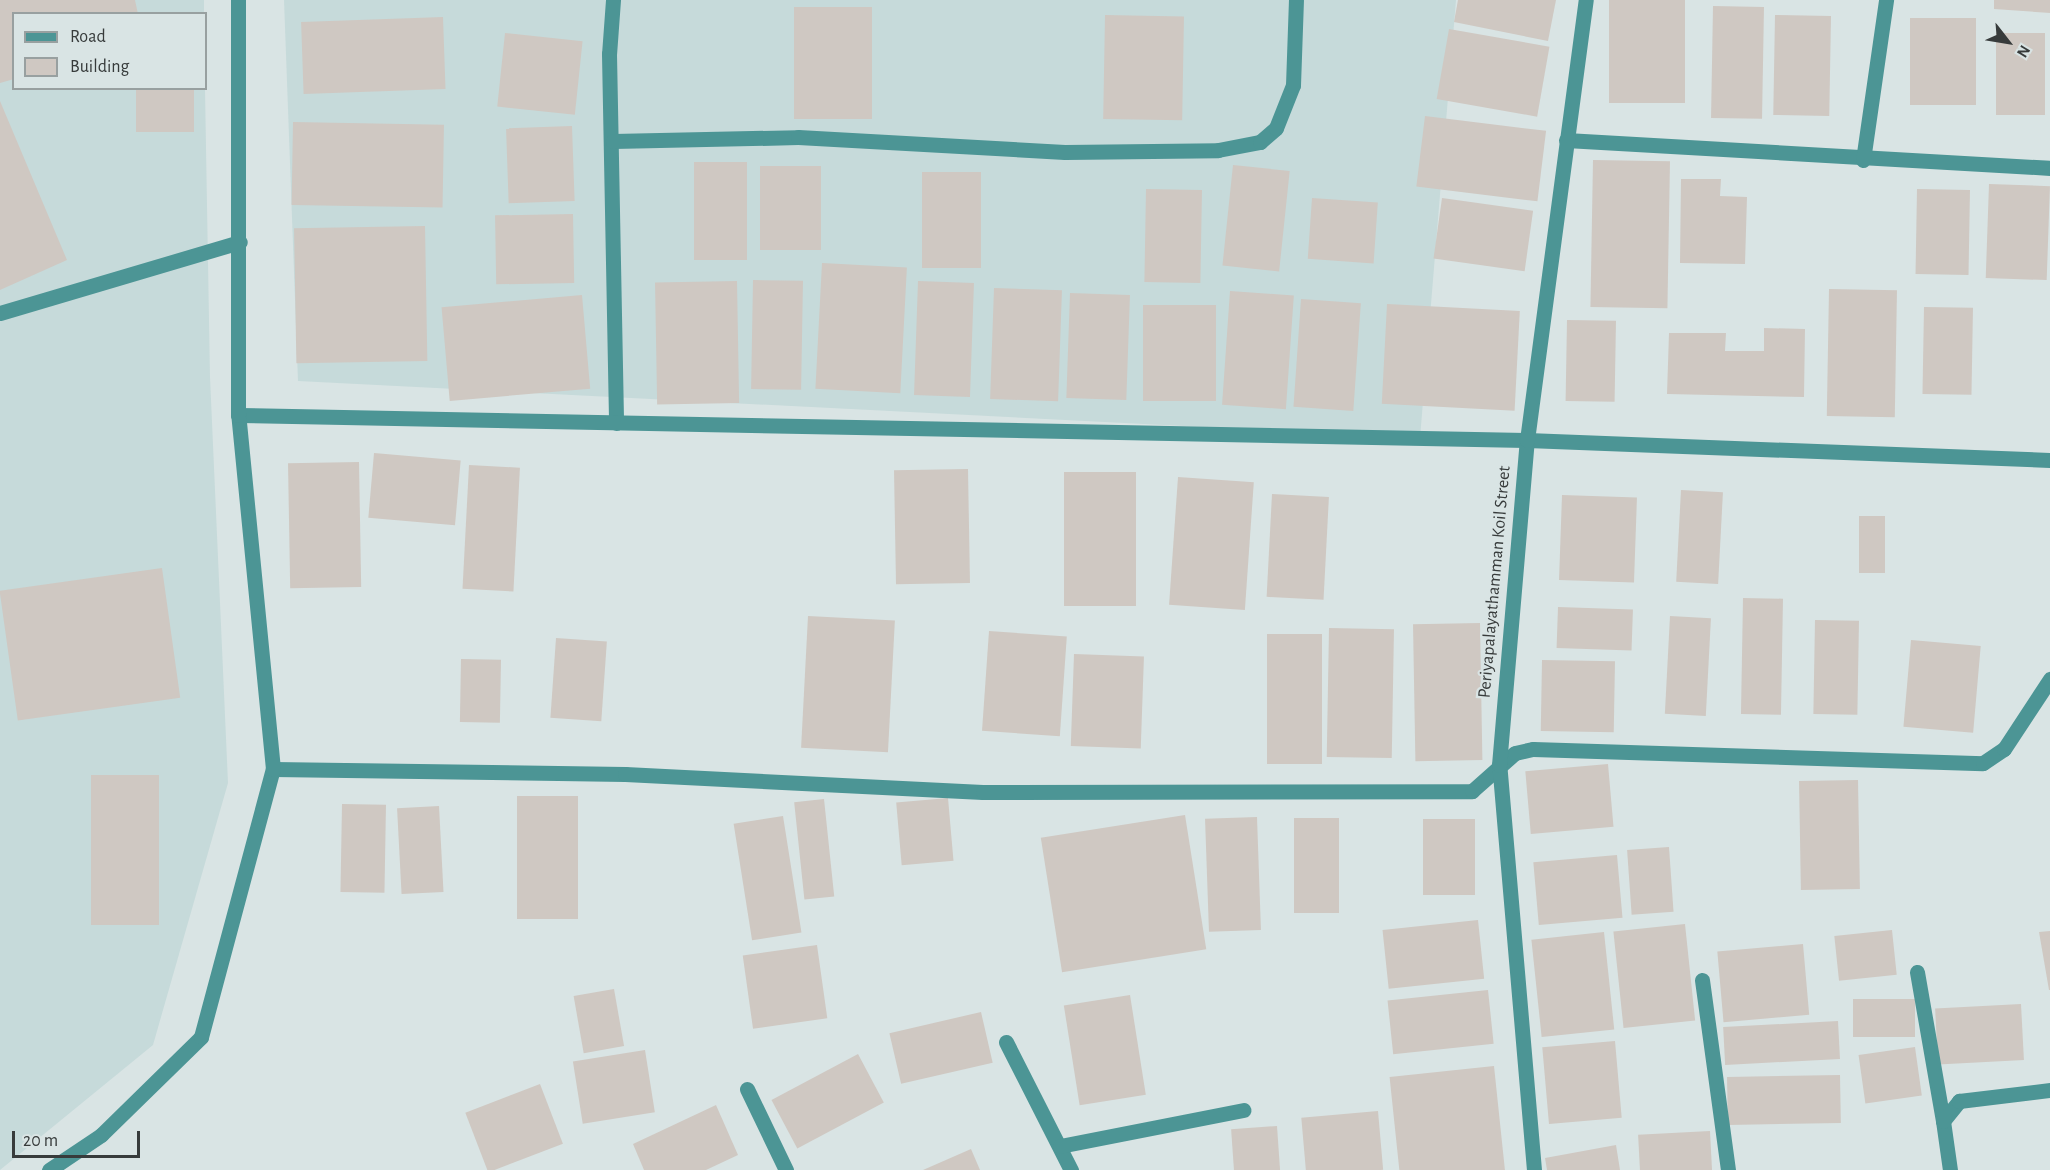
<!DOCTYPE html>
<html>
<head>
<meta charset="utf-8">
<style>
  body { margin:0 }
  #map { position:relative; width:2050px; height:1170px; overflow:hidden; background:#d9e4e4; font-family:"Alegreya Sans",sans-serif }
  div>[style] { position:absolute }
  .built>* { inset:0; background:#c6dada }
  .building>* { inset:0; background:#cfc8c2; transform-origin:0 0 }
  .minor>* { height:15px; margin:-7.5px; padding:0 7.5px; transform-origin:7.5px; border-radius:7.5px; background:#4c9595 }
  span { translate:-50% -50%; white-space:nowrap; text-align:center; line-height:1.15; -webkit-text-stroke:4.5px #d9e4e4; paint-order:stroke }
  .street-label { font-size:18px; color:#373b3b }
  .legend { position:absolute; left:12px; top:12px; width:195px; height:78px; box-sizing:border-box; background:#d9e4e4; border:2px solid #98a0a0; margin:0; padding:8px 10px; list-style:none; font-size:18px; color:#373b3b }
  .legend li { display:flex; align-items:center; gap:12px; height:30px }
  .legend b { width:30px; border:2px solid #98a0a0 }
  .north { position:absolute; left:1978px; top:12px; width:60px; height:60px; -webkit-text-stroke:4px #d9e4e4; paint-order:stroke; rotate:121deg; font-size:16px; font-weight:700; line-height:24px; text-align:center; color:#373b3b }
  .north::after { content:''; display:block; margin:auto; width:21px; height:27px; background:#373b3b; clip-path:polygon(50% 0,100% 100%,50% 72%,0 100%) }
  .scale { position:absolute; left:12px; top:1131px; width:128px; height:27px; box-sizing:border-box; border:3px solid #373b3b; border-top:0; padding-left:8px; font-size:18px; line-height:21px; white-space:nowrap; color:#373b3b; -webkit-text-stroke:4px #d9e4e4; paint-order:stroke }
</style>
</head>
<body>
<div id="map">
  <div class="built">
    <div style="clip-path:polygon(0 0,204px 0,204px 13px,14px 14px,14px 88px,205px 89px,210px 377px,228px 783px,153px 1045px,0 1170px)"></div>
    <div style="clip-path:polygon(284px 0,1456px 0,1420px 438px,298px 381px)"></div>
  </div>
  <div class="building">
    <div style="clip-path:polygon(0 0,135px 0,138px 14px,14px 14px,14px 79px,0 83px)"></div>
    <div style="clip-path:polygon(1458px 0,1556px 0,1548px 41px,1454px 22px)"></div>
    <div style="left:1609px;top:0;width:76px;height:103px"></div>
    <div style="clip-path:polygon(1994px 0,2050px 0,2050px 13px,1994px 9px)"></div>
    <div style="left:1713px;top:6px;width:51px;height:112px;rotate:1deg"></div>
    <div style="left:794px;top:7px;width:78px;height:112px"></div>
    <div style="left:1105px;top:15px;width:79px;height:104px;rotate:1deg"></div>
    <div style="left:1775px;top:15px;width:56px;height:100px;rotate:1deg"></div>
    <div style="left:443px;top:17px;width:72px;height:142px;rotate:88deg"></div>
    <div style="left:1910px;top:18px;width:66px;height:87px"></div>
    <div style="left:1449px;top:29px;width:102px;height:71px;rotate:10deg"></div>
    <div style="left:505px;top:33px;width:78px;height:74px;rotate:6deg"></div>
    <div style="left:1996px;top:33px;width:49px;height:82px"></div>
    <div style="left:136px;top:88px;width:58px;height:44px"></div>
    <div style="clip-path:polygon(0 101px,67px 260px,0 290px)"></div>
    <div style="left:1425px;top:116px;width:122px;height:71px;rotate:7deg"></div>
    <div style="left:293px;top:122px;width:151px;height:83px;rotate:1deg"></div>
    <div style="left:572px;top:126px;width:75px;height:66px;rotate:88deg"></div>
    <div style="left:1593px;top:160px;width:77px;height:147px;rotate:1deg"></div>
    <div style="left:747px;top:162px;width:98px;height:53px;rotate:90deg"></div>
    <div style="left:1233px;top:165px;width:57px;height:101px;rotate:6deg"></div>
    <div style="left:760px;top:166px;width:61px;height:84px"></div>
    <div style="left:922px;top:172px;width:59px;height:96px"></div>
    <div style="clip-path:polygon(1681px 179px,1721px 179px,1720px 196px,1747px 197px,1745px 264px,1680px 263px)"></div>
    <div style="left:1989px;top:184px;width:61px;height:94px;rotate:2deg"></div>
    <div style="left:1146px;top:189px;width:56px;height:93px;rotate:1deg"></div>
    <div style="left:1917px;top:189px;width:53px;height:85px;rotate:1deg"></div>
    <div style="left:1312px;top:198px;width:66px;height:61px;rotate:4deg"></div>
    <div style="left:1442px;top:198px;width:92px;height:61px;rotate:8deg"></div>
    <div style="left:573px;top:214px;width:69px;height:78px;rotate:89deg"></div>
    <div style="left:425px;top:226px;width:135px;height:131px;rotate:89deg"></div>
    <div style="left:822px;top:263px;width:85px;height:126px;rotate:3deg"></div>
    <div style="left:753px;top:280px;width:50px;height:109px;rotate:1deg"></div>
    <div style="left:737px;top:281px;width:122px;height:82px;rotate:89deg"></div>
    <div style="left:918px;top:281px;width:56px;height:114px;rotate:2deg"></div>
    <div style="left:994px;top:288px;width:68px;height:111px;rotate:2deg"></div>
    <div style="left:1829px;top:289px;width:68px;height:127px;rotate:1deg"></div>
    <div style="left:1230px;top:291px;width:64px;height:114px;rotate:4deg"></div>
    <div style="left:1070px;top:293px;width:60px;height:105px;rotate:2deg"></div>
    <div style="left:582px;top:295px;width:94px;height:141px;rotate:85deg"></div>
    <div style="left:1301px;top:299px;width:60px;height:108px;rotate:4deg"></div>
    <div style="left:1387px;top:304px;width:133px;height:100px;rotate:3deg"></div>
    <div style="left:1143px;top:305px;width:73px;height:96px"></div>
    <div style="left:1924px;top:307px;width:49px;height:87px;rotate:1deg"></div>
    <div style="left:1567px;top:320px;width:49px;height:81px;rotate:1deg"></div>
    <div style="clip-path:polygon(1764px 328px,1805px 329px,1804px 397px,1667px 394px,1669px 333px,1726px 333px,1725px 351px,1764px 351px)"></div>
    <div style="left:374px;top:453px;width:87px;height:65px;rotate:5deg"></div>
    <div style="left:359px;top:462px;width:125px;height:71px;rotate:89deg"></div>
    <div style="left:469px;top:465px;width:51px;height:124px;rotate:3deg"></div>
    <div style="left:968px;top:469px;width:114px;height:74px;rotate:89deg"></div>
    <div style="left:1136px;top:472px;width:134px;height:72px;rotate:90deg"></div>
    <div style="left:1178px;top:477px;width:76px;height:128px;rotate:4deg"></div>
    <div style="left:1681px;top:490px;width:42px;height:92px;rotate:3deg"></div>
    <div style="left:1272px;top:494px;width:57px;height:103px;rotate:3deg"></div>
    <div style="left:1562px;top:495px;width:75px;height:85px;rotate:2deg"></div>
    <div style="left:1859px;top:516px;width:26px;height:57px"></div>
    <div style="left:162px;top:568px;width:131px;height:164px;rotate:82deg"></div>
    <div style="left:1743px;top:598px;width:40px;height:116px;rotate:1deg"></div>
    <div style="left:1558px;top:607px;width:75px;height:41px;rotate:2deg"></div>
    <div style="left:808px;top:616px;width:87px;height:132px;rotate:3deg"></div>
    <div style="left:1670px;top:616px;width:41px;height:98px;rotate:3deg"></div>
    <div style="left:1815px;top:620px;width:44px;height:94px;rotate:1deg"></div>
    <div style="left:1480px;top:623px;width:137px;height:67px;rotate:89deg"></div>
    <div style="left:1329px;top:628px;width:65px;height:129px;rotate:1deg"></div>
    <div style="left:989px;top:631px;width:78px;height:100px;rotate:4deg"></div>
    <div style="left:1267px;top:634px;width:55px;height:130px"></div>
    <div style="left:556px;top:638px;width:51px;height:80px;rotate:4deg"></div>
    <div style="left:1911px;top:640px;width:70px;height:87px;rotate:5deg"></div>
    <div style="left:1074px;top:654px;width:70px;height:92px;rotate:2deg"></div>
    <div style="left:461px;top:659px;width:40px;height:63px;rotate:1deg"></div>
    <div style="left:1542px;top:660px;width:73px;height:71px;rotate:1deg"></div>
    <div style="left:1608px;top:764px;width:63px;height:83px;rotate:85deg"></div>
    <div style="left:91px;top:775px;width:68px;height:150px"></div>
    <div style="left:1858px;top:780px;width:109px;height:59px;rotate:89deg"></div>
    <div style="left:517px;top:796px;width:61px;height:123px"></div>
    <div style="left:948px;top:798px;width:63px;height:52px;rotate:85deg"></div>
    <div style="left:824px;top:799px;width:98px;height:30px;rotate:84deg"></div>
    <div style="left:342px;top:804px;width:44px;height:88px;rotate:1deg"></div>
    <div style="left:439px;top:806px;width:86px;height:42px;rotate:87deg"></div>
    <div style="left:1185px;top:815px;width:136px;height:146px;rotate:81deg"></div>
    <div style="left:783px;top:816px;width:118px;height:50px;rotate:81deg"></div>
    <div style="left:1257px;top:817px;width:113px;height:52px;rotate:88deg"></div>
    <div style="left:1339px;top:818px;width:95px;height:45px;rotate:90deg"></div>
    <div style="left:1423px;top:819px;width:52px;height:76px"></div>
    <div style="left:1669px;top:847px;width:65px;height:42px;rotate:86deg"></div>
    <div style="left:1617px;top:855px;width:63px;height:84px;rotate:85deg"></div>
    <div style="left:1478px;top:920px;width:59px;height:96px;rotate:84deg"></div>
    <div style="left:1685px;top:924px;width:97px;height:72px;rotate:84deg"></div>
    <div style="left:1892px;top:930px;width:45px;height:58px;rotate:84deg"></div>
    <div style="clip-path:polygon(2050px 931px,2050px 990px,2049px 990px,2039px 932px)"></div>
    <div style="left:1604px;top:932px;width:98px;height:73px;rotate:84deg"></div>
    <div style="left:1803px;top:944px;width:71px;height:86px;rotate:85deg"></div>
    <div style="left:817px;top:945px;width:74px;height:75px;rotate:82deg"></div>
    <div style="left:614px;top:989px;width:58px;height:41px;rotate:80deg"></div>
    <div style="left:1488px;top:990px;width:54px;height:101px;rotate:84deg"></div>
    <div style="left:1130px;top:995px;width:101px;height:67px;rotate:81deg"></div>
    <div style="left:1853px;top:999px;width:62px;height:38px"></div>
    <div style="left:2021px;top:1004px;width:56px;height:86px;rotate:87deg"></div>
    <div style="left:981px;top:1012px;width:52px;height:94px;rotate:77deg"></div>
    <div style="left:1838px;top:1021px;width:38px;height:115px;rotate:87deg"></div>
    <div style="left:1615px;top:1041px;width:77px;height:73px;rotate:85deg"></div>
    <div style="left:1915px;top:1047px;width:49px;height:57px;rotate:82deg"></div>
    <div style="left:645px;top:1050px;width:63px;height:73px;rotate:81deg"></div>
    <div style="left:858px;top:1054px;width:55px;height:98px;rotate:62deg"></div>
    <div style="left:1494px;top:1066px;width:105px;height:105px;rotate:84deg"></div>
    <div style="left:1840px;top:1075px;width:48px;height:113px;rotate:89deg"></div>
    <div style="left:540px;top:1084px;width:64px;height:80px;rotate:69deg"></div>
    <div style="clip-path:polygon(716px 1105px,738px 1155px,706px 1170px,644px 1170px,633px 1144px)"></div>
    <div style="left:1378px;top:1111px;width:59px;height:77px;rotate:85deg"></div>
    <div style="left:1277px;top:1126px;width:44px;height:46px;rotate:86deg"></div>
    <div style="left:1710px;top:1131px;width:39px;height:72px;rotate:87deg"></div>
    <div style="clip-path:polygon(1616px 1145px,1620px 1170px,1547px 1170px,1545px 1158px)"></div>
    <div style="clip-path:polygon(971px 1149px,980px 1170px,923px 1170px)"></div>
  </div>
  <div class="minor">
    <div style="left:613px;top:0;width:54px;rotate:94.2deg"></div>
    <div style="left:609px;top:54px;width:369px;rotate:88.9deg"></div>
    <div style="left:1566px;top:140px;width:485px;rotate:3.3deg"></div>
    <div style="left:613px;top:141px;width:185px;rotate:-1.2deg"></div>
    <div style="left:798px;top:137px;width:267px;rotate:3.2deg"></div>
    <div style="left:1065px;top:152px;width:153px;rotate:-0.7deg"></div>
    <div style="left:1218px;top:150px;width:43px;rotate:-10.8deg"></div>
    <div style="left:1260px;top:142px;width:21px;rotate:-41deg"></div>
    <div style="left:1276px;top:128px;width:46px;rotate:-68.4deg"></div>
    <div style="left:1293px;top:85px;width:85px;rotate:-88deg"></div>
    <div style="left:1863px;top:160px;width:162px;rotate:-81.8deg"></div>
    <div style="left:0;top:313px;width:250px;rotate:-16.5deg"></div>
    <div style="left:238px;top:415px;width:1289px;rotate:1.11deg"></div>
    <div style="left:1527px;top:440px;width:523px;rotate:2.19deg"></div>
    <div style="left:273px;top:769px;width:352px;rotate:0.8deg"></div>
    <div style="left:625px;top:774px;width:358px;rotate:2.9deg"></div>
    <div style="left:983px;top:792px;width:489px;rotate:-0.1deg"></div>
    <div style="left:1472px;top:791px;width:57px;rotate:-41.5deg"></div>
    <div style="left:1515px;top:753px;width:18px;rotate:-13deg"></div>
    <div style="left:1533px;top:749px;width:450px;rotate:1.8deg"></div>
    <div style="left:1983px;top:763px;width:25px;rotate:-34deg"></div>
    <div style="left:2004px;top:749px;width:84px;rotate:-56.7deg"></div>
    <div style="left:1917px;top:972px;width:151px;rotate:80.1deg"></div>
    <div style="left:1702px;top:980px;width:192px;rotate:82.2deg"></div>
    <div style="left:1006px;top:1042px;width:144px;rotate:63.1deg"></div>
    <div style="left:747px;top:1089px;width:90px;rotate:64.3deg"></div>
    <div style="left:1060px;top:1146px;width:187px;rotate:-11.1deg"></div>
    <div style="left:49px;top:1170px;width:63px;rotate:-33.9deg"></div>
    <div style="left:101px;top:1135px;width:140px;rotate:-44.4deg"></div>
    <div style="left:201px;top:1037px;width:278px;rotate:-75deg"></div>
    <div style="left:273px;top:769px;width:356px;rotate:-95.6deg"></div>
    <div style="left:238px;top:415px;width:415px;rotate:-90deg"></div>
    <div style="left:1534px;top:1170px;width:407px;rotate:-94.9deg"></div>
    <div style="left:1499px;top:765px;width:326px;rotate:-85.1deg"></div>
    <div style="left:1527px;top:440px;width:444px;rotate:-82.4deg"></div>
    <div style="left:1950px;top:1170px;width:49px;rotate:-98.1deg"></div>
    <div style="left:1943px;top:1121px;width:26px;rotate:-51deg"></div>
    <div style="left:1959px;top:1101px;width:92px;rotate:-6.9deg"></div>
  </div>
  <div class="street-label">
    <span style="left:1495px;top:582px;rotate:-85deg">Periyapalayathamman Koil Street</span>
  </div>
  <ul class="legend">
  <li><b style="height:8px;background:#4c9595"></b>Road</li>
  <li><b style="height:16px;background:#cfc8c2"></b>Building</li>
  </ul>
  <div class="north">N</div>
  <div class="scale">20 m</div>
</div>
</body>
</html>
